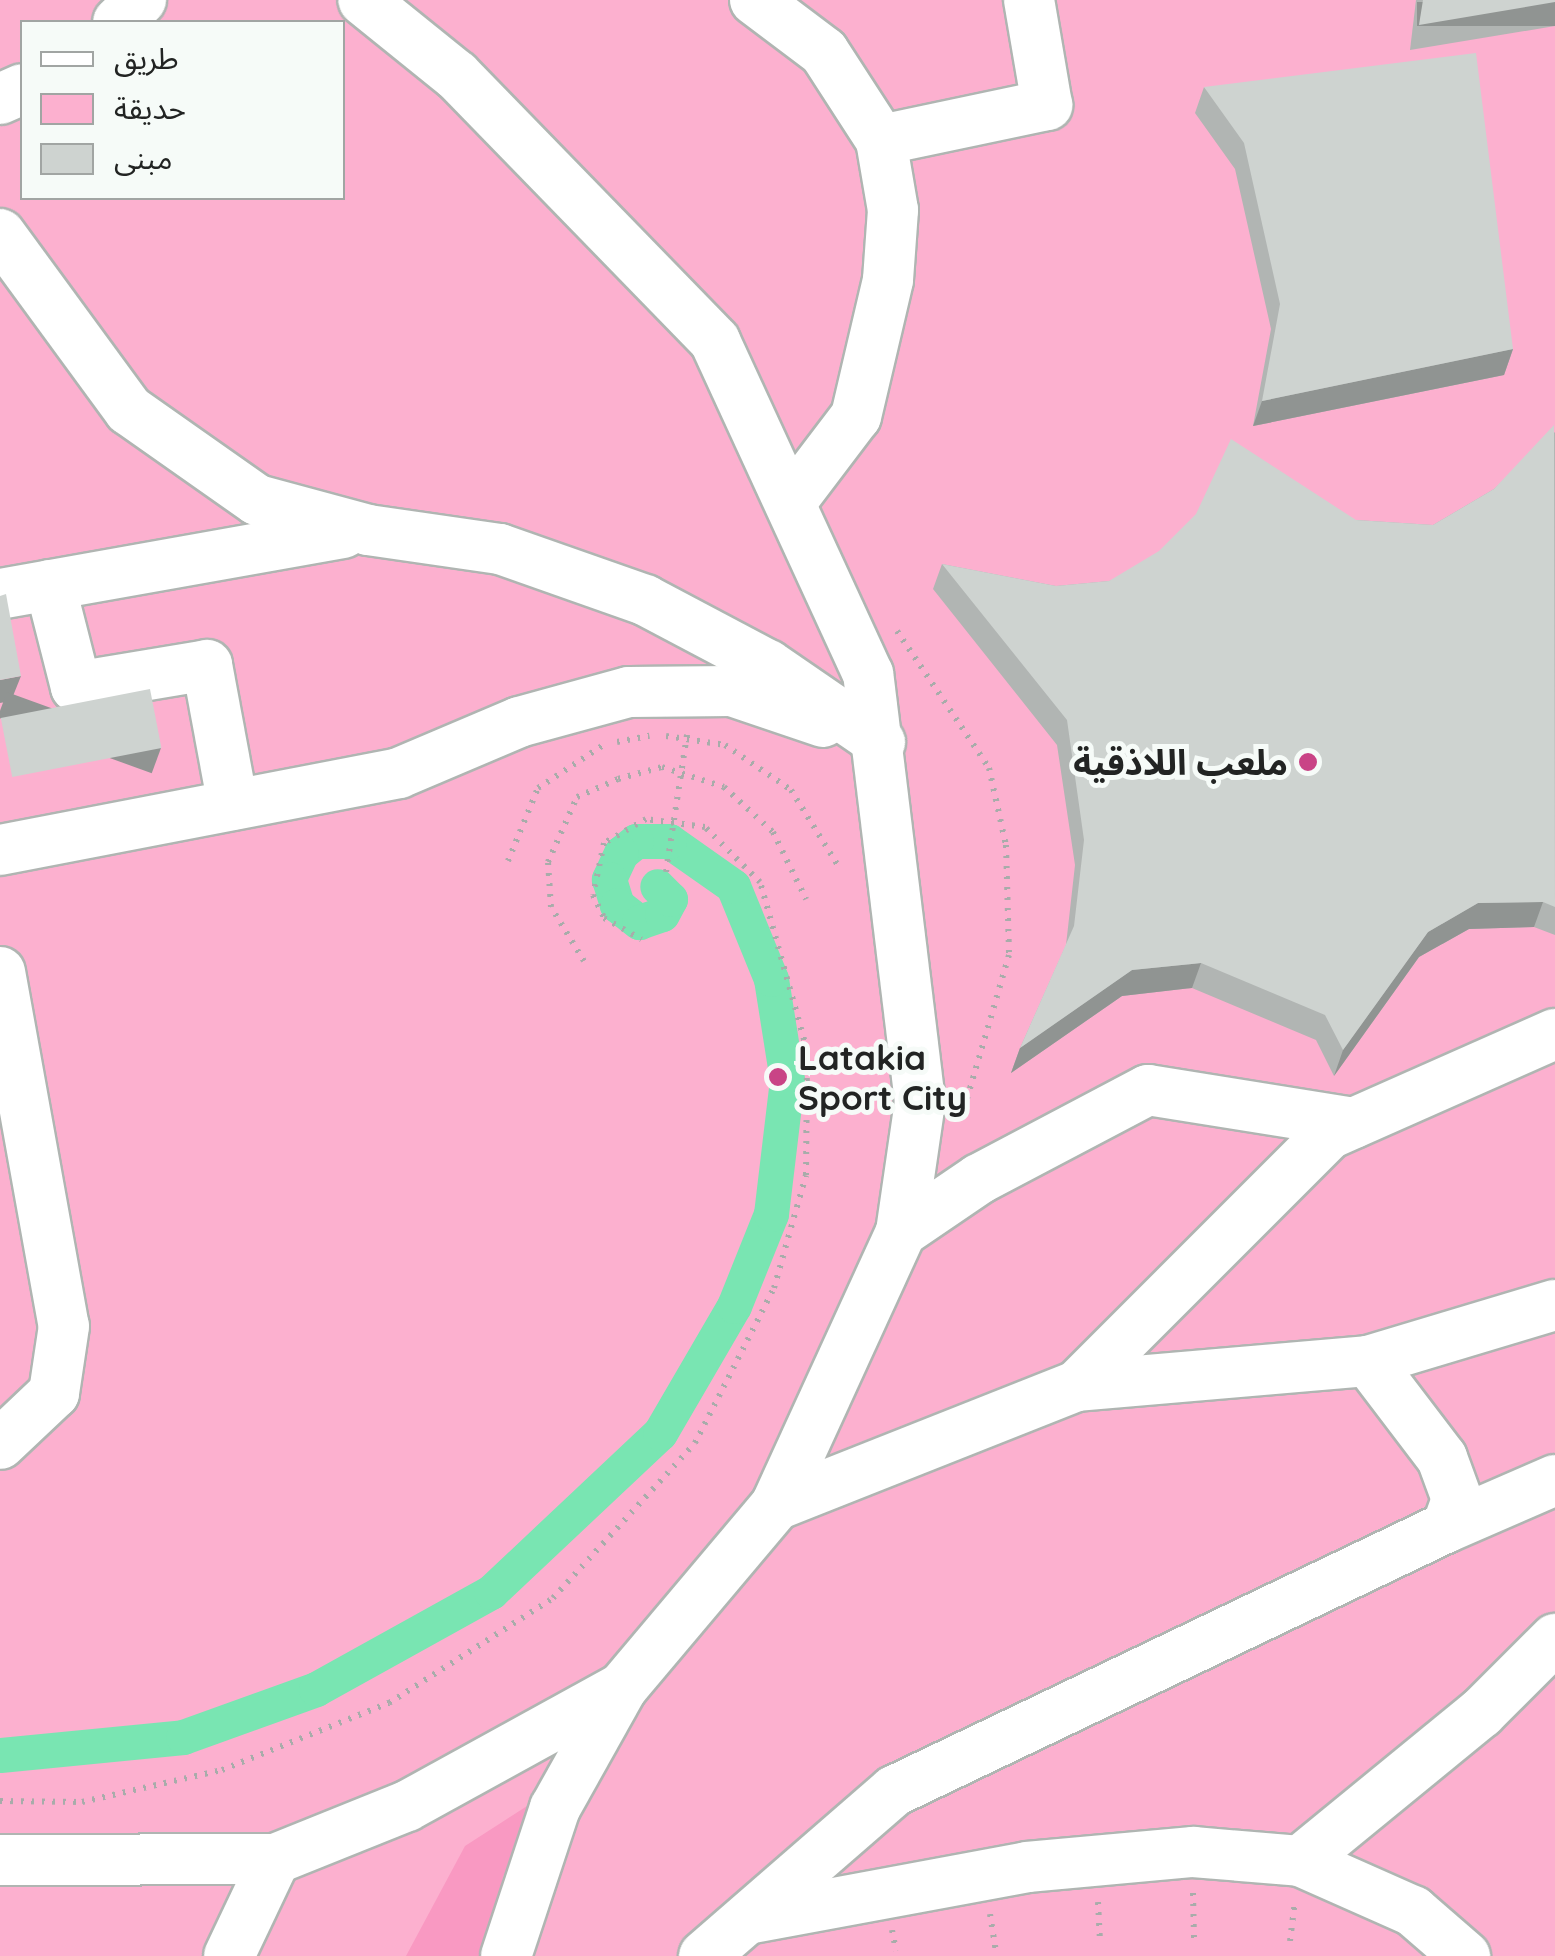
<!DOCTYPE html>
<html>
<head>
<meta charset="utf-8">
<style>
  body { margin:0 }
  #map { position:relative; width:1555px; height:1956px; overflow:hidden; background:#e9eeeb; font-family:Quicksand,"Noto Sans Arabic",sans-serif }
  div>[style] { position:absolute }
  .green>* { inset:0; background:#fcb0cf }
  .forest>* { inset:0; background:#f999c2 }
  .canal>* { height:35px; margin:-17.5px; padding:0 17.5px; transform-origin:17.5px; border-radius:17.5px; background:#79e5b2 }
  .path>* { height:6px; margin-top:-3px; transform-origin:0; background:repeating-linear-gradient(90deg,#a8acaa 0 2.5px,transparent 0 10.5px) }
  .roads { filter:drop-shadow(2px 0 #b0b5b2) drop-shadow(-2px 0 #b0b5b2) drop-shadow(0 2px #b0b5b2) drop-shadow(0 -2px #b0b5b2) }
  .minor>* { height:50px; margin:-25px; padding:0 25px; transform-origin:25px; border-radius:25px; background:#fff }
  .wall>* { inset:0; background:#b1b5b3 }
  .shaded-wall>* { inset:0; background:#909492; transform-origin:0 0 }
  .building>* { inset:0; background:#ced3d0; transform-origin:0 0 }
  .dots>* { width:28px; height:28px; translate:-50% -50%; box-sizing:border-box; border:5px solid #f6fbf8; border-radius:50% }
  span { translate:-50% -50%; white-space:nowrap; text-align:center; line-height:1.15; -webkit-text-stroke:10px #f6fbf8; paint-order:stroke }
  .poi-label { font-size:35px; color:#222423; font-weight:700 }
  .right { translate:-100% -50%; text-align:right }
  .left { translate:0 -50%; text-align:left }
  .legend { position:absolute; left:20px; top:20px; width:325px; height:180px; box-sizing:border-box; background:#f6fbf8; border:2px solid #a1a5a3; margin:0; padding:12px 18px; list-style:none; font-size:30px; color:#222423 }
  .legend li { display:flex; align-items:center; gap:20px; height:50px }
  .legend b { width:50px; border:2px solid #a1a5a3 }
</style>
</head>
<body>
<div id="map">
  <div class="green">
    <div style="clip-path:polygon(evenodd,0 0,1555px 0,1555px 1956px,0 1956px,0 0,22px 22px,342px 22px,342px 198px,22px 198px,22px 22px)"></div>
  </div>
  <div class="forest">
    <div style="clip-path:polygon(538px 1799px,503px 1877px,484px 1956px,406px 1956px,465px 1846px)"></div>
  </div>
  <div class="canal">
    <div style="left:0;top:1755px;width:184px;rotate:-5.6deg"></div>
    <div style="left:183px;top:1737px;width:141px;rotate:-19.8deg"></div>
    <div style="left:316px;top:1689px;width:200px;rotate:-29deg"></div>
    <div style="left:491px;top:1592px;width:232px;rotate:-43.3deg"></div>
    <div style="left:660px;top:1433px;width:147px;rotate:-59.8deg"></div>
    <div style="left:734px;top:1306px;width:99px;rotate:-68.1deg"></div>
    <div style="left:771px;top:1214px;width:135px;rotate:-83.2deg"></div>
    <div style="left:787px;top:1080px;width:102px;rotate:-99deg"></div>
    <div style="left:771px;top:979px;width:100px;rotate:-112.2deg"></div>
    <div style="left:733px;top:886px;width:78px;rotate:-144.9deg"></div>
    <div style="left:669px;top:841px;width:33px;rotate:180deg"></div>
    <div style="left:636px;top:841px;width:19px;rotate:141deg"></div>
    <div style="left:621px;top:853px;width:29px;rotate:115deg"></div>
    <div style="left:609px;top:879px;width:27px;rotate:73deg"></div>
    <div style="left:617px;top:905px;width:28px;rotate:38deg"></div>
    <div style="left:639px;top:922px;width:24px;rotate:-19deg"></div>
    <div style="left:662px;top:914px;width:17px;rotate:-62deg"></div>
    <div style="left:670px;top:899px;width:18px;rotate:-135deg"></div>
  </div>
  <div class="path">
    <div style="left:897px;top:631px;width:165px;rotate:56.1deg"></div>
    <div style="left:989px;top:768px;width:79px;rotate:77.6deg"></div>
    <div style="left:1006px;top:845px;width:110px;rotate:88.4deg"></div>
    <div style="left:1009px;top:955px;width:168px;rotate:106.3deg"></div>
    <div style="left:666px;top:736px;width:60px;rotate:8.7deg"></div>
    <div style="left:725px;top:745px;width:80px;rotate:34.3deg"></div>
    <div style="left:791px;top:790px;width:91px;rotate:58.1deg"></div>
    <div style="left:617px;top:742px;width:33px;rotate:-11deg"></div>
    <div style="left:508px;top:861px;width:79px;rotate:-67.7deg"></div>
    <div style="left:538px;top:788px;width:80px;rotate:-33.3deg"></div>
    <div style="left:666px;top:872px;width:139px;rotate:-81.3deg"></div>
    <div style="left:584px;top:961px;width:63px;rotate:-121.4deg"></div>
    <div style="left:551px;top:907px;width:45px;rotate:-93.8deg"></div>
    <div style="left:548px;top:862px;width:71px;rotate:-66deg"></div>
    <div style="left:577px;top:797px;width:45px;rotate:-23.7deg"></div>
    <div style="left:618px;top:779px;width:46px;rotate:-15.3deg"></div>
    <div style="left:662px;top:767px;width:65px;rotate:17.9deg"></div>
    <div style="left:724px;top:787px;width:67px;rotate:42.6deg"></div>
    <div style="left:773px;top:832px;width:75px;rotate:63.8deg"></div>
    <div style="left:0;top:1801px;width:82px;rotate:0.7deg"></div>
    <div style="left:82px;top:1802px;width:144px;rotate:-12.9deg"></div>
    <div style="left:222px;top:1770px;width:180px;rotate:-21.9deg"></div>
    <div style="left:389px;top:1703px;width:195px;rotate:-32.6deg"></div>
    <div style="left:553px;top:1598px;width:210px;rotate:-47.5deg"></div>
    <div style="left:695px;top:1443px;width:174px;rotate:-63deg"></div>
    <div style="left:774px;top:1288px;width:117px;rotate:-74.2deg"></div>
    <div style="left:806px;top:1175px;width:125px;rotate:-89.5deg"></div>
    <div style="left:807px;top:1050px;width:174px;rotate:-105.6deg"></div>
    <div style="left:760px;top:882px;width:78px;rotate:-135deg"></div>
    <div style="left:705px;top:827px;width:60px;rotate:-172.3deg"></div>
    <div style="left:646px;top:819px;width:48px;rotate:150.3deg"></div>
    <div style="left:604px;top:843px;width:53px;rotate:101.9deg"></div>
    <div style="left:593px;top:895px;width:25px;rotate:64deg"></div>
    <div style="left:604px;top:918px;width:43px;rotate:29.6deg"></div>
    <div style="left:1193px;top:1893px;width:45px;rotate:88.7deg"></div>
    <div style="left:1098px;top:1902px;width:40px;rotate:87.1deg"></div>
    <div style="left:990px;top:1914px;width:37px;rotate:81deg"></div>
    <div style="left:892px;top:1930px;width:21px;rotate:79deg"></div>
    <div style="left:1290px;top:1941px;width:39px;rotate:-83deg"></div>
  </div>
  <div class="roads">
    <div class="minor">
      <div style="left:755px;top:0;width:86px;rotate:37deg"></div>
      <div style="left:824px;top:52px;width:105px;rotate:57.1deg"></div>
      <div style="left:881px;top:140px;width:71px;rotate:80.3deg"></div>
      <div style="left:893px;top:210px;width:70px;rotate:94.1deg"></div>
      <div style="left:888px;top:280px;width:140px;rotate:103.2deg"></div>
      <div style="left:856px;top:416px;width:109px;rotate:127.2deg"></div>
      <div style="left:118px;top:22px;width:32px;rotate:-44deg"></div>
      <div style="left:0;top:99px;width:24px;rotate:-24deg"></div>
      <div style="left:881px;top:140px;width:170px;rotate:-11.9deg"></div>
      <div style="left:1047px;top:105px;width:107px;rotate:-99.7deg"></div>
      <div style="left:0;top:234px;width:218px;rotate:53.8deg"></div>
      <div style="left:129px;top:410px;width:156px;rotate:35.1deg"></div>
      <div style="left:257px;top:500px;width:115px;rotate:15.1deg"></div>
      <div style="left:368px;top:530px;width:133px;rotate:8.2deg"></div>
      <div style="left:500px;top:549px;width:154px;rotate:19.4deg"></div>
      <div style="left:645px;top:600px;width:139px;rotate:27.9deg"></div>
      <div style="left:768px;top:665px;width:136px;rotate:34.5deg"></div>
      <div style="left:50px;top:585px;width:105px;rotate:75.7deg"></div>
      <div style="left:76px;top:687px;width:133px;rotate:-9.5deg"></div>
      <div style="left:207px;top:665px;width:142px;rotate:79.5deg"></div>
      <div style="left:0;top:594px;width:349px;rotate:-10.1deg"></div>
      <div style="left:0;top:850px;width:406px;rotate:-10.9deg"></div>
      <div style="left:399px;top:773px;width:130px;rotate:-23deg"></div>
      <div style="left:519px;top:722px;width:114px;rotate:-15.3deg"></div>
      <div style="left:629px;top:692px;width:103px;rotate:-0.6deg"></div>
      <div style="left:732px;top:691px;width:96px;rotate:18.8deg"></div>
      <div style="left:0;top:972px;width:360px;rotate:79.8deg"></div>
      <div style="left:64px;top:1326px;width:68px;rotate:98.5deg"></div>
      <div style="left:54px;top:1393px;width:74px;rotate:136.6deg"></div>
      <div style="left:901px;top:1232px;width:94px;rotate:-34.2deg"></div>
      <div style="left:979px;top:1179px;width:191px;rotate:-27.8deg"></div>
      <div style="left:1148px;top:1090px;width:208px;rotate:9.1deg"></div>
      <div style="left:1077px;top:1386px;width:356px;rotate:-45deg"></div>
      <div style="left:1329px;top:1134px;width:247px;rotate:-23.9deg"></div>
      <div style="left:776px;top:1505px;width:324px;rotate:-21.6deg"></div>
      <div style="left:1077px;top:1386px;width:292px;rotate:-4.9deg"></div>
      <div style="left:1368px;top:1361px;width:195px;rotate:-16.7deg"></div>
      <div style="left:1447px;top:1527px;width:118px;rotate:-23.5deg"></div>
      <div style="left:0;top:1860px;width:275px;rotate:-0.2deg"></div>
      <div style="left:275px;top:1859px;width:142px;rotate:-21.9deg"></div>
      <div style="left:407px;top:1806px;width:245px;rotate:-28.8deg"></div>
      <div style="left:622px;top:1688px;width:239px;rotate:-49.9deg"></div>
      <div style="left:776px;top:1505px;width:300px;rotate:-65.4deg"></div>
      <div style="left:901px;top:1232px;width:131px;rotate:-81.7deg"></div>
      <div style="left:920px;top:1102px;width:431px;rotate:-96.9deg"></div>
      <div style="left:868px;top:674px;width:366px;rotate:-114.7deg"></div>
      <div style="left:715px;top:341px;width:371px;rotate:-134.2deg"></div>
      <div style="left:456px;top:75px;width:119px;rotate:-141.1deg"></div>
      <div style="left:1300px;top:1861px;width:234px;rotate:-39.3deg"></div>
      <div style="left:1481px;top:1713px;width:105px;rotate:-45deg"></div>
      <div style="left:753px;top:1918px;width:279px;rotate:-10.5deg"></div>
      <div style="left:1027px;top:1867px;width:167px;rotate:-5.2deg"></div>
      <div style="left:1193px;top:1852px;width:107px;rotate:4.8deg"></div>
      <div style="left:1300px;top:1861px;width:124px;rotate:23.9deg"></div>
      <div style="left:1413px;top:1911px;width:69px;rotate:40.9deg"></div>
      <div style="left:229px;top:1956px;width:107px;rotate:-64.6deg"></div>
      <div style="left:506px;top:1956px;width:156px;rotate:-71.7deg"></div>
      <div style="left:555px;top:1808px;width:137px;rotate:-60.8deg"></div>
      <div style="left:704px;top:1956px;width:252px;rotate:-41deg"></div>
      <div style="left:894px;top:1791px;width:613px;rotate:-25.52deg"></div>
      <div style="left:1447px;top:1527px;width:30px;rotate:-70deg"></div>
      <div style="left:1457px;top:1499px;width:44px;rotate:-110.1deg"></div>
      <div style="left:1442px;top:1458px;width:122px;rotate:-127.3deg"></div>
    </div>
  </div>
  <div class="wall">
    <div style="clip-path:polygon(1416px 0,1555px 0,1555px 26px,1410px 50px)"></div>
    <div style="clip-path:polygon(1204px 87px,1513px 349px,1504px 375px,1253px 426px,1271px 329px,1235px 169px,1195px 113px)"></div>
    <div style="clip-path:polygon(1555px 432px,1555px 935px,1534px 927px,1469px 929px,1419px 957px,1334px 1076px,1316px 1040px,1192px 988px,1122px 996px,1011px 1073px,1020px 1048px,1066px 945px,1075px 865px,1057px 745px,933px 589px,942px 564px,1056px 586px,1109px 581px,1356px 520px,1433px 525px,1494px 489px)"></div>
  </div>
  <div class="shaded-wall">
    <div style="left:1555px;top:2px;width:24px;height:138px;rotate:90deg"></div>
    <div style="clip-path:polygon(1513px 349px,1504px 375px,1253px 426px,1262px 401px)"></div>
    <div style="clip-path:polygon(21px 676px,11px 701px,0 703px,0 680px)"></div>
    <div style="left:161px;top:748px;width:27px;height:164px;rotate:110deg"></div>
    <div style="clip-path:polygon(1543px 902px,1534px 927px,1469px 929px,1419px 957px,1334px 1076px,1343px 1050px,1428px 932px,1478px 903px)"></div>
    <div style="clip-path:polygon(1201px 963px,1192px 988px,1122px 996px,1011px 1073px,1020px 1048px,1132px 970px)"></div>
  </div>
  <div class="building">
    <div style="clip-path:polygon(1423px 0,1555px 0,1555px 2px,1419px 25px)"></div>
    <div style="clip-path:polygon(1476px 53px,1513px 349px,1262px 401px,1280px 304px,1244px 143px,1204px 87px)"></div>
    <div style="clip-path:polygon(1554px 425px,1555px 907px,1543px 902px,1478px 903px,1428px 932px,1343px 1050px,1325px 1015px,1201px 963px,1132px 970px,1020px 1048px,1074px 926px,1084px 840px,1067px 720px,942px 564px,1056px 586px,1109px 581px,1159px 551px,1196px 514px,1231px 439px,1356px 520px,1433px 525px,1494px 489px)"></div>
    <div style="clip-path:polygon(6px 594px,21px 676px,0 680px,0 596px)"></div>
    <div style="left:150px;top:689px;width:60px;height:152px;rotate:79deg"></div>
  </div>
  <div class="dots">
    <div style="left:1308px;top:762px;background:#c94486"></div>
    <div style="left:778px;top:1077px;background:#c94486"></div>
  </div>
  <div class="poi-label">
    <span class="right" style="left:1288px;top:762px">ملعب اللاذقية</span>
    <span class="left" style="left:798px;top:1077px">Latakia<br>Sport City</span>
  </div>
  <ul class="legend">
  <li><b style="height:12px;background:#fff"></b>طريق</li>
  <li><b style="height:28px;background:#fcb0cf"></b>حديقة</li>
  <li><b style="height:28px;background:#ced3d0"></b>مبنى</li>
  </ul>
</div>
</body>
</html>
